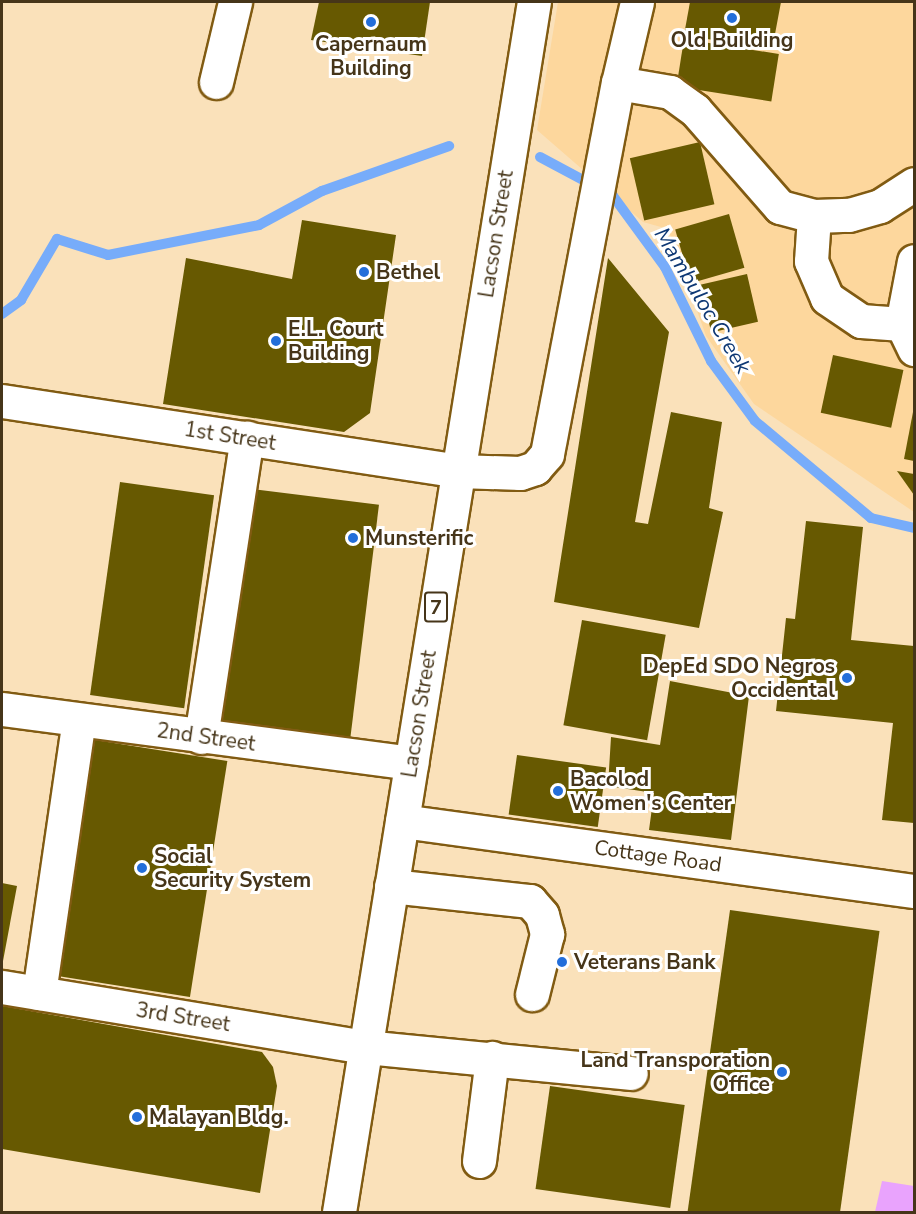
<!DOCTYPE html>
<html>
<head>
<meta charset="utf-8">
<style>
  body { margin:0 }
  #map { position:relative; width:916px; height:1214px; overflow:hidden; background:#fae1ba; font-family:"Nunito Sans",sans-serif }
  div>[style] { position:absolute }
  .built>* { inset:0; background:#fdd79d }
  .green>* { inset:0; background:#e9a3fd }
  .stream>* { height:10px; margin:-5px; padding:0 5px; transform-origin:5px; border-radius:5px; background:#77acfa }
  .building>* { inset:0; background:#675901; transform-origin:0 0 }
  .roads { filter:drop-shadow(2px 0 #815b12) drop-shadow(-2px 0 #815b12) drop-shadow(0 2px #815b12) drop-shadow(0 -2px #815b12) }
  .minor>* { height:33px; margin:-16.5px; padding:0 16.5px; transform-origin:16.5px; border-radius:16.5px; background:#fff }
  .major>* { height:33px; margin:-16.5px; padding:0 16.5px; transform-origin:16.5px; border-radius:16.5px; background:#fff }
  .dots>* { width:16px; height:16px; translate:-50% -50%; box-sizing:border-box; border:3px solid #fff; border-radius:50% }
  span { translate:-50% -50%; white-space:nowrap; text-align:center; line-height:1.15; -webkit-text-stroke:6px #fff; paint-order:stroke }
  .shield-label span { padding:2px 4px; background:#fff; border:2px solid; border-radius:4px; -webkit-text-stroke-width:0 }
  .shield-label { font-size:20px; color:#463519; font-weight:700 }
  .poi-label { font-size:21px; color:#463519; font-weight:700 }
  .left { translate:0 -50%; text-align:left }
  .right { translate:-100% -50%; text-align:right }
  .street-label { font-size:21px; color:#463519 }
  .water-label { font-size:22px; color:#0e3874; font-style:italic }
  .frame { position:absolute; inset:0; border:3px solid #463519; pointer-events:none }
</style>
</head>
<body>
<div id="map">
  <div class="built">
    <div style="clip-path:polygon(558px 2px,914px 2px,914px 512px,754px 404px,706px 336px,668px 229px,643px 222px,537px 130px)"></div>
  </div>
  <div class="green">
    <div style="clip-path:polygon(882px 1181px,914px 1186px,914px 1212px,875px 1212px)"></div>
  </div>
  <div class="stream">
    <div style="left:540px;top:157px;width:83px;rotate:28.1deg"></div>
    <div style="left:613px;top:196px;width:88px;rotate:53.8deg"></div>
    <div style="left:665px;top:267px;width:105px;rotate:63.9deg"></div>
    <div style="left:711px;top:361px;width:74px;rotate:53.7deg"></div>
    <div style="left:755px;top:421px;width:151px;rotate:39.9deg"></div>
    <div style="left:871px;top:518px;width:44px;rotate:13.1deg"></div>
    <div style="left:2px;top:314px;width:24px;rotate:-36deg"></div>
    <div style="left:21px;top:300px;width:71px;rotate:-59.5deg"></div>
    <div style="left:57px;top:239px;width:53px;rotate:17.4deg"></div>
    <div style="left:108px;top:255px;width:154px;rotate:-11.2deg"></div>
    <div style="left:259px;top:225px;width:72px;rotate:-28.4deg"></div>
    <div style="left:322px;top:191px;width:135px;rotate:-19.5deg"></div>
  </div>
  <div class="building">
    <div style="clip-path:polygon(319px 2px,430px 2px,422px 56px,311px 40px)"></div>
    <div style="clip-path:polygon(690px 2px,781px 2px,772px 50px,684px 35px)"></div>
    <div style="left:684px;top:39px;width:96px;height:48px;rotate:9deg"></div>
    <div style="left:700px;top:142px;width:64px;height:72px;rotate:77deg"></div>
    <div style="left:729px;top:214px;width:56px;height:56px;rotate:74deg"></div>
    <div style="clip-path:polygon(302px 220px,396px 235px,370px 413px,344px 432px,163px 404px,186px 258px,292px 279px)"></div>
    <div style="clip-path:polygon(608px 258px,669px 332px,635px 522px,648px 524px,671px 412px,722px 422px,709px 508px,723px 512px,699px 628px,554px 602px)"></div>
    <div style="left:747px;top:274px;width:49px;height:48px;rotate:77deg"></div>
    <div style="left:833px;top:355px;width:72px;height:59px;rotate:12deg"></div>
    <div style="clip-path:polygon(913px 412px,914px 412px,914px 461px,904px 459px)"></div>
    <div style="clip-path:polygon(897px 471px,914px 474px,914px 495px)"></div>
    <div style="left:120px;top:482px;width:95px;height:215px;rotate:8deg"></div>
    <div style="left:243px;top:488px;width:137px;height:237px;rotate:7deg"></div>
    <div style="clip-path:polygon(806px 521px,863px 527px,851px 640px,914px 646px,914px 823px,882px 820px,893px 723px,776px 711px,786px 618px,795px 619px)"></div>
    <div style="left:582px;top:620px;width:85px;height:107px;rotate:10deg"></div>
    <div style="clip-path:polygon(670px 681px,749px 696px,731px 840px,649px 830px,654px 793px,608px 786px,611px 737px,660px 745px)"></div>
    <div style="left:95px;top:740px;width:134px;height:239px;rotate:9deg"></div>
    <div style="left:517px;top:755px;width:90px;height:60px;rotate:8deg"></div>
    <div style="clip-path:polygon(2px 883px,17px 886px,3px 961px,2px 961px)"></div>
    <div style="left:730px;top:910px;width:151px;height:305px;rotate:8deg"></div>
    <div style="clip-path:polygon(2px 1006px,262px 1052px,273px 1067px,277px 1086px,260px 1193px,2px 1149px)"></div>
    <div style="left:550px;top:1086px;width:136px;height:104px;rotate:8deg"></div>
  </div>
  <div class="roads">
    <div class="minor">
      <div style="left:637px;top:2px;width:83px;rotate:103.2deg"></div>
      <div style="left:618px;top:83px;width:53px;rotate:9.8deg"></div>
      <div style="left:670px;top:92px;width:31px;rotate:36deg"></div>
      <div style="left:695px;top:110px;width:129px;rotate:48.8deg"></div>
      <div style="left:780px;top:207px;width:35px;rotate:15deg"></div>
      <div style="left:814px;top:216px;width:35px;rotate:-2deg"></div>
      <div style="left:849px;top:215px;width:32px;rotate:-16deg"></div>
      <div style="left:880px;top:206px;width:40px;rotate:-32.9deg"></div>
      <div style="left:216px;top:82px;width:82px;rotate:-76.6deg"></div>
      <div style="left:814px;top:216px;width:45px;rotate:93.8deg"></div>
      <div style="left:811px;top:261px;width:40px;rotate:66.6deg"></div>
      <div style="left:827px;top:298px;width:41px;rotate:34.1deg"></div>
      <div style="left:861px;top:321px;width:41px;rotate:4.2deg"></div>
      <div style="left:902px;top:324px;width:28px;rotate:64deg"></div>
      <div style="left:902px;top:324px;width:64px;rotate:-79.2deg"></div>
      <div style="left:2px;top:401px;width:461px;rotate:8.7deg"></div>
      <div style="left:458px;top:471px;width:62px;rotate:1.8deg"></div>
      <div style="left:520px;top:473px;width:16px;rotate:-18deg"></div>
      <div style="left:535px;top:468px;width:18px;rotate:-49deg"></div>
      <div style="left:547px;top:454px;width:378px;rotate:-79.2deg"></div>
      <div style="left:2px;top:709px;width:413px;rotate:7.5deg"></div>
      <div style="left:201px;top:737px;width:303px;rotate:-81.3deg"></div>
      <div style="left:402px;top:821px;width:517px;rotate:7.79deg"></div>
      <div style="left:391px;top:886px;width:140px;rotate:6.2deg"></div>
      <div style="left:530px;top:901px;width:18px;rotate:49deg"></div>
      <div style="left:542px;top:915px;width:20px;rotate:75deg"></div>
      <div style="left:547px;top:934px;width:62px;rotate:104deg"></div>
      <div style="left:2px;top:987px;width:368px;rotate:9.4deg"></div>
      <div style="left:365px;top:1047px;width:267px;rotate:5.6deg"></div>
      <div style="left:39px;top:993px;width:276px;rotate:-81.7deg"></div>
      <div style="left:479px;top:1161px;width:104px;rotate:-82.8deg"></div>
    </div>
    <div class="major">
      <div style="left:339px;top:1212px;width:1226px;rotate:-80.85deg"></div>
    </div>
  </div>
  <div class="dots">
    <div style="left:732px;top:18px;background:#236eda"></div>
    <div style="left:371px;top:22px;background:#236eda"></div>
    <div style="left:364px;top:272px;background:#236eda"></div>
    <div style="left:276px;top:341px;background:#236eda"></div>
    <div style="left:353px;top:538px;background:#236eda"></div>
    <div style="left:847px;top:678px;background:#236eda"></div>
    <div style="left:558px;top:791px;background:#236eda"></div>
    <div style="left:142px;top:868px;background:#236eda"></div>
    <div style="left:562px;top:962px;background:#236eda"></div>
    <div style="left:782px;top:1072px;background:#236eda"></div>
    <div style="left:137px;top:1117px;background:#236eda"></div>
  </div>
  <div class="shield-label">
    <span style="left:436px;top:607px">7</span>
  </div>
  <div class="poi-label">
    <span style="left:732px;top:40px">Old Building</span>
    <span style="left:371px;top:56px">Capernaum<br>Building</span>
    <span class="left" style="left:376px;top:272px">Bethel</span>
    <span class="left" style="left:288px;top:341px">E.L. Court<br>Building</span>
    <span class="left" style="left:365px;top:538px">Munsterific</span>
    <span class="right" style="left:835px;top:678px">DepEd SDO Negros<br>Occidental</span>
    <span class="left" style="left:570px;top:791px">Bacolod<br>Women's Center</span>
    <span class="left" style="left:154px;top:868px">Social<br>Security System</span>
    <span class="left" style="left:574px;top:962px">Veterans Bank</span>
    <span class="right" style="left:770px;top:1072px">Land Transporation<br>Office</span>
    <span class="left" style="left:149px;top:1117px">Malayan Bldg.</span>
  </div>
  <div class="street-label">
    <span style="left:496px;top:234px;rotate:-81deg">Lacson Street</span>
    <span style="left:230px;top:436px;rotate:9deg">1st Street</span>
    <span style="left:419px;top:714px;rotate:-81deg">Lacson Street</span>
    <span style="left:206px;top:737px;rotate:8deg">2nd Street</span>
    <span style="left:658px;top:856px;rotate:8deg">Cottage Road</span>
    <span style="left:183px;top:1017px;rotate:9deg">3rd Street</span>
  </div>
  <div class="water-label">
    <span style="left:702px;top:301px;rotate:59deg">Mambuloc Creek</span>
  </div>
  <div class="frame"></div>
</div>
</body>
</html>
